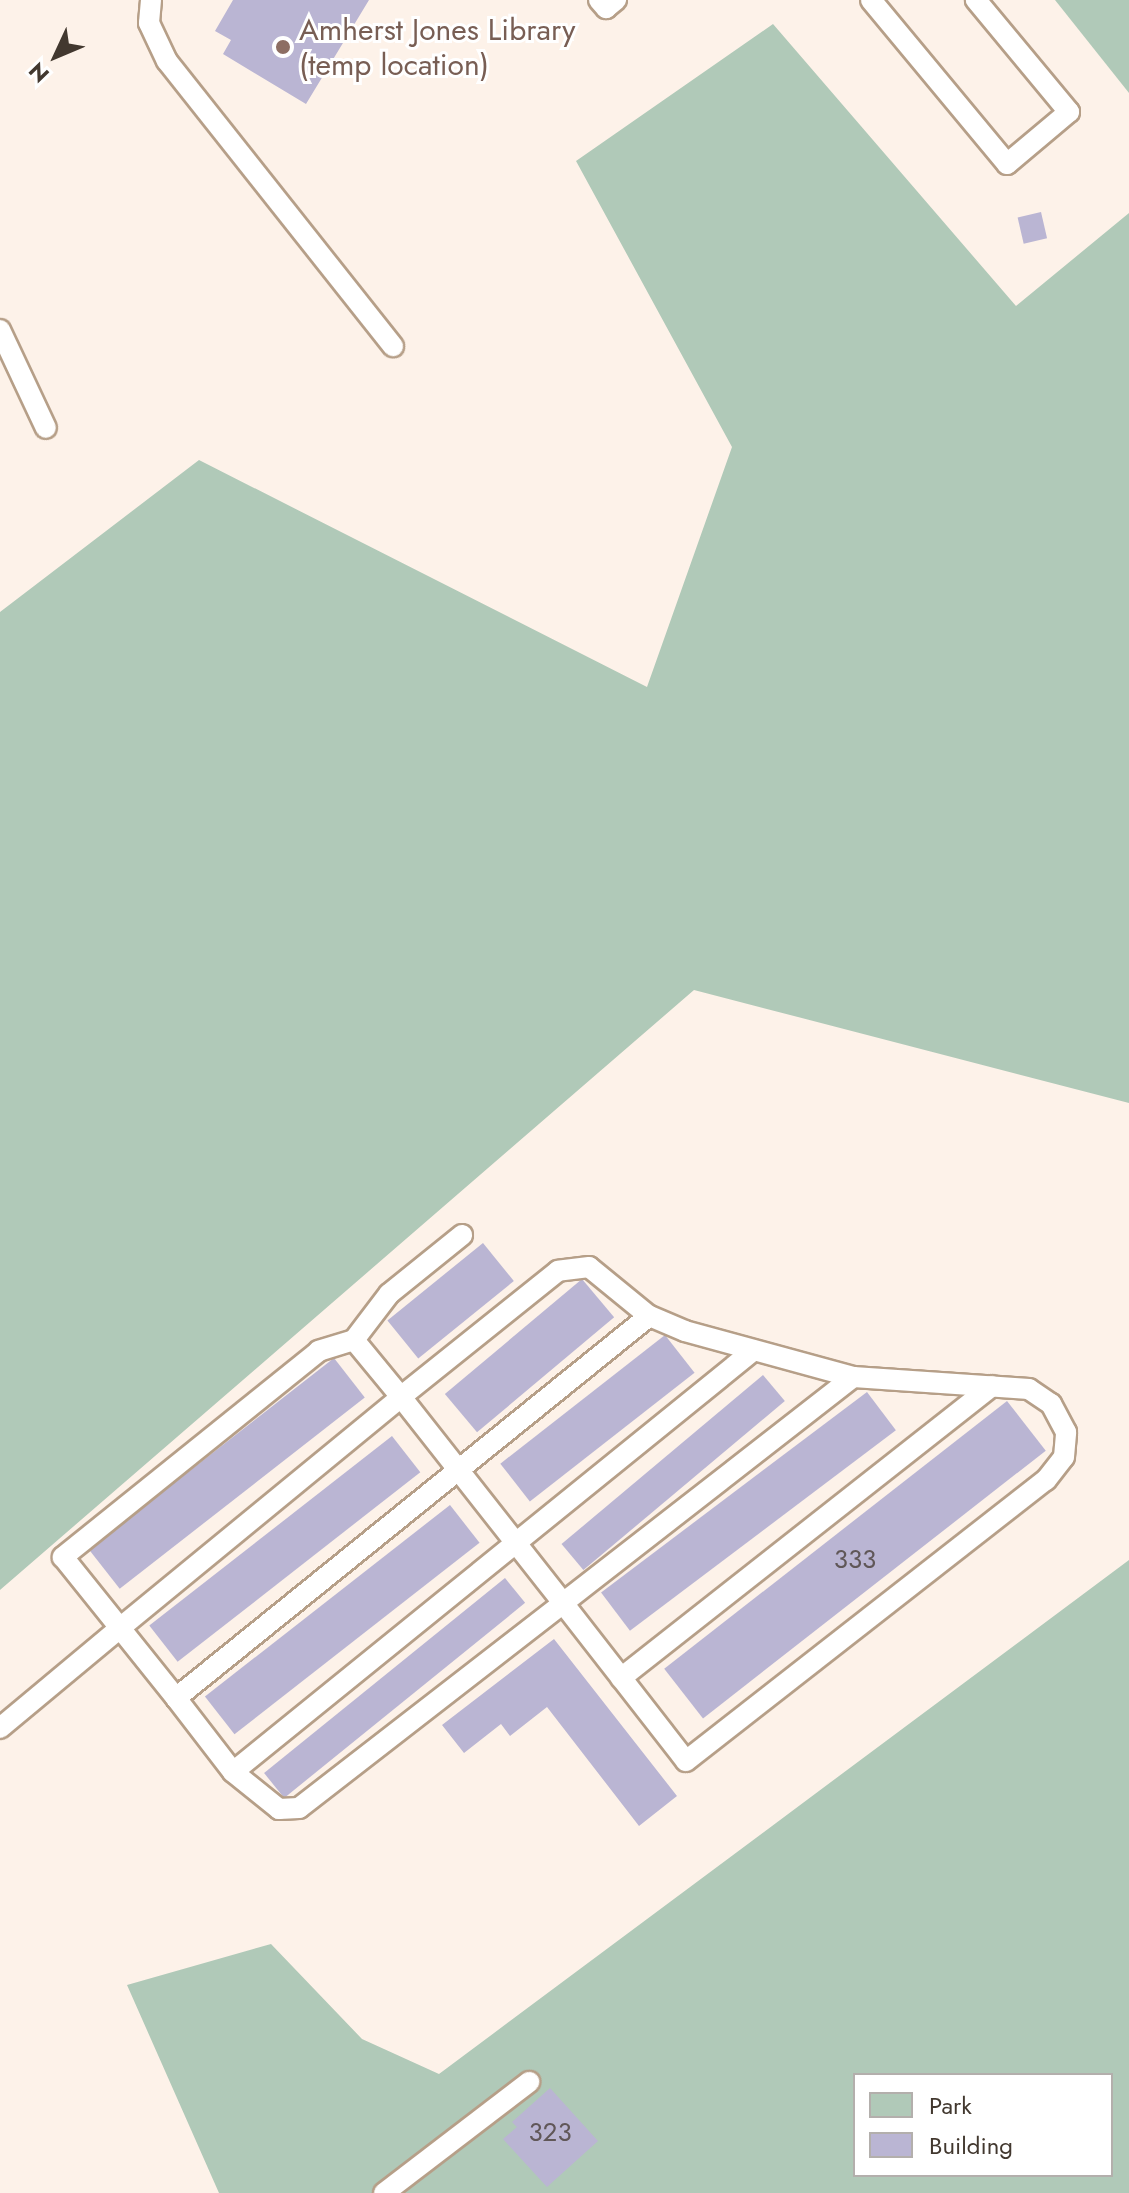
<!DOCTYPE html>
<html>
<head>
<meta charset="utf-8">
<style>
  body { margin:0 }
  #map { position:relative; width:1129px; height:2193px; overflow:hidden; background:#fdf2e9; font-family:Jost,sans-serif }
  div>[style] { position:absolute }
  .green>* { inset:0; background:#b0c9b8 }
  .building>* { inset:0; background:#bab5d3; transform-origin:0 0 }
  .roads { filter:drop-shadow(2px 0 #b69f88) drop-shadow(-2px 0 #b69f88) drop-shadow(0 2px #b69f88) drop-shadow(0 -2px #b69f88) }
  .lane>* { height:20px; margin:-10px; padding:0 10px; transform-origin:10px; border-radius:10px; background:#fff }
  .dots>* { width:22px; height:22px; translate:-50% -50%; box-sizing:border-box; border:4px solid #fff; border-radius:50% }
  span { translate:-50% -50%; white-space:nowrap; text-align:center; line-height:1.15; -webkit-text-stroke:6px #fff; paint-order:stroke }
  .number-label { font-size:26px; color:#605758 }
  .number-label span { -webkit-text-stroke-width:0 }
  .education-label { font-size:30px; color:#785e54 }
  .left { translate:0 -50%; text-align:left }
  .legend { position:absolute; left:853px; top:2073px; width:260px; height:104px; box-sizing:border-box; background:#fff; border:2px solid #b3afac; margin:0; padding:10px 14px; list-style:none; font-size:24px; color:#42382f }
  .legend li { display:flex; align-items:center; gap:16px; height:40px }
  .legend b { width:40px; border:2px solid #b3afac }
  .north { position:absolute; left:16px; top:16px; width:80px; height:80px; -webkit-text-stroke:6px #fff; paint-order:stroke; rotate:226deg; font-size:22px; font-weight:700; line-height:32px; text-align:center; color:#42382f }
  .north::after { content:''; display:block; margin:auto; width:28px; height:36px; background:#42382f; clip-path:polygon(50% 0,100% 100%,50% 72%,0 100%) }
</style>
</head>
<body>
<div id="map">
  <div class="green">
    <div style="clip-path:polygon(1055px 0,1129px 0,1129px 93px)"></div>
    <div style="clip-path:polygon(773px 24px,1016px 306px,1129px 213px,1129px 1103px,694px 990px,0 1590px,0 612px,199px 460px,647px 687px,732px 447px,576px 161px)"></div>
    <div style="clip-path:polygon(evenodd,1129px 1560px,1129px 2193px,219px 2193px,127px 1985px,271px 1944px,362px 2039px,439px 2074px,1129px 1560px,855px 2075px,1111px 2075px,1111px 2175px,855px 2175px,855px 2075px)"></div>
  </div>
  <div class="building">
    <div style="clip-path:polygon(233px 0,369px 0,306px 104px,223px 54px,231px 40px,215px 31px)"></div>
    <div style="left:1041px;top:212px;width:27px;height:24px;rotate:77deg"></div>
    <div style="left:483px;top:1243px;width:49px;height:123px;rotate:51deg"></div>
    <div style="left:582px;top:1279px;width:50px;height:179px;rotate:50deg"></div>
    <div style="left:665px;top:1335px;width:48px;height:209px;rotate:52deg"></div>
    <div style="left:334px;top:1358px;width:50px;height:311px;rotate:52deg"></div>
    <div style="left:763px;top:1375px;width:34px;height:263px;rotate:50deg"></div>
    <div style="left:867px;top:1392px;width:48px;height:333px;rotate:53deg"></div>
    <div style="left:1007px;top:1401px;width:63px;height:435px;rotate:52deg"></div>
    <div style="left:392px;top:1436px;width:46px;height:308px;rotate:52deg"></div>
    <div style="left:450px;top:1505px;width:48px;height:311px;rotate:52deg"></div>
    <div style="left:505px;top:1578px;width:32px;height:310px;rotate:51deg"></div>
    <div style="clip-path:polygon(554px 1639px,677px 1796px,639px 1826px,547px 1707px,510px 1736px,501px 1724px,464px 1753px,442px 1725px)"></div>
    <div style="clip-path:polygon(550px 2088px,598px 2141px,547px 2187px,503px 2139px,517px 2127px,512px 2122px)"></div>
  </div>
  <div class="roads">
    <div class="lane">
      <div style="left:151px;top:0;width:23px;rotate:95deg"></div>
      <div style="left:149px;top:23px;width:42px;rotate:64.7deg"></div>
      <div style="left:167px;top:61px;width:364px;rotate:51.6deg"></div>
      <div style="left:599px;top:0;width:11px;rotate:49deg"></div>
      <div style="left:606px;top:8px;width:13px;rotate:-39deg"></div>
      <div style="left:871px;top:0;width:213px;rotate:50.3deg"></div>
      <div style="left:1007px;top:164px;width:81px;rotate:-40deg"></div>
      <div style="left:1069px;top:112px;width:146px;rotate:-129.7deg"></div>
      <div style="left:0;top:330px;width:108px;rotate:64.9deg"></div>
      <div style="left:354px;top:1340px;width:58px;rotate:-52.7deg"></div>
      <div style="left:389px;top:1294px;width:94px;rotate:-38.9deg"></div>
      <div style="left:621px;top:1678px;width:472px;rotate:-38.2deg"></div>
      <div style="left:176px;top:1698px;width:608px;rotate:-38.92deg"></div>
      <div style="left:0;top:1728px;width:156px;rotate:-39.8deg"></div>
      <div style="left:120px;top:1628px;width:364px;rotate:-39.4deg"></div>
      <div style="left:401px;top:1397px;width:74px;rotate:-129.5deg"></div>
      <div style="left:354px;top:1340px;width:37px;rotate:163deg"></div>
      <div style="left:319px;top:1351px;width:329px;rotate:141.2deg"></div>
      <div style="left:63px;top:1557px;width:91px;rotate:51.2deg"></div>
      <div style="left:120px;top:1628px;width:90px;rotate:51.3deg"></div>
      <div style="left:176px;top:1698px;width:93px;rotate:52.4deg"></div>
      <div style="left:233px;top:1772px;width:59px;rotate:38.8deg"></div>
      <div style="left:279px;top:1809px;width:20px;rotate:-3deg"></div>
      <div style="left:299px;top:1808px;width:334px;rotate:-37.8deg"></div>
      <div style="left:563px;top:1603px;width:200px;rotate:52.1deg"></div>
      <div style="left:686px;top:1761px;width:457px;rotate:-38deg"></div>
      <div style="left:1046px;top:1480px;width:29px;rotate:-52deg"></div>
      <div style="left:1064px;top:1457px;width:25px;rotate:-85deg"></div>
      <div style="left:1066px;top:1432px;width:32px;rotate:-118deg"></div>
      <div style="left:1051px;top:1404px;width:27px;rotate:-146deg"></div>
      <div style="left:1029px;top:1389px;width:176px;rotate:-176.1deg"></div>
      <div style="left:853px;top:1377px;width:174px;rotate:-164.7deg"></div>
      <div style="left:685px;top:1331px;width:39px;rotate:-157deg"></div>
      <div style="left:649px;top:1316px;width:77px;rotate:-140.8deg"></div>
      <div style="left:589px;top:1267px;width:31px;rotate:173deg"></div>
      <div style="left:558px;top:1271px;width:201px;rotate:141.3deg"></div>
      <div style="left:401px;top:1397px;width:262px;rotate:51.8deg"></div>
      <div style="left:563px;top:1603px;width:368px;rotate:-37.9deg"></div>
      <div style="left:233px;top:1772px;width:670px;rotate:-39.01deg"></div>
      <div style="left:384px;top:2193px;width:183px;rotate:-37.4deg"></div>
    </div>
  </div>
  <div class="dots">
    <div style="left:283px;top:47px;background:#8d6e63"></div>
  </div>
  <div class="number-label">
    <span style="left:855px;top:1560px">333</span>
    <span style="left:550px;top:2133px">323</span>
  </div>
  <div class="education-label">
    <span class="left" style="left:299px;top:47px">Amherst Jones Library<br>(temp location)</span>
  </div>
  <ul class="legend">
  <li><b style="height:22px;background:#b0c9b8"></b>Park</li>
  <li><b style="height:22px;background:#bab5d3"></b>Building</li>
  </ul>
  <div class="north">N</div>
</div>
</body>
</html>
